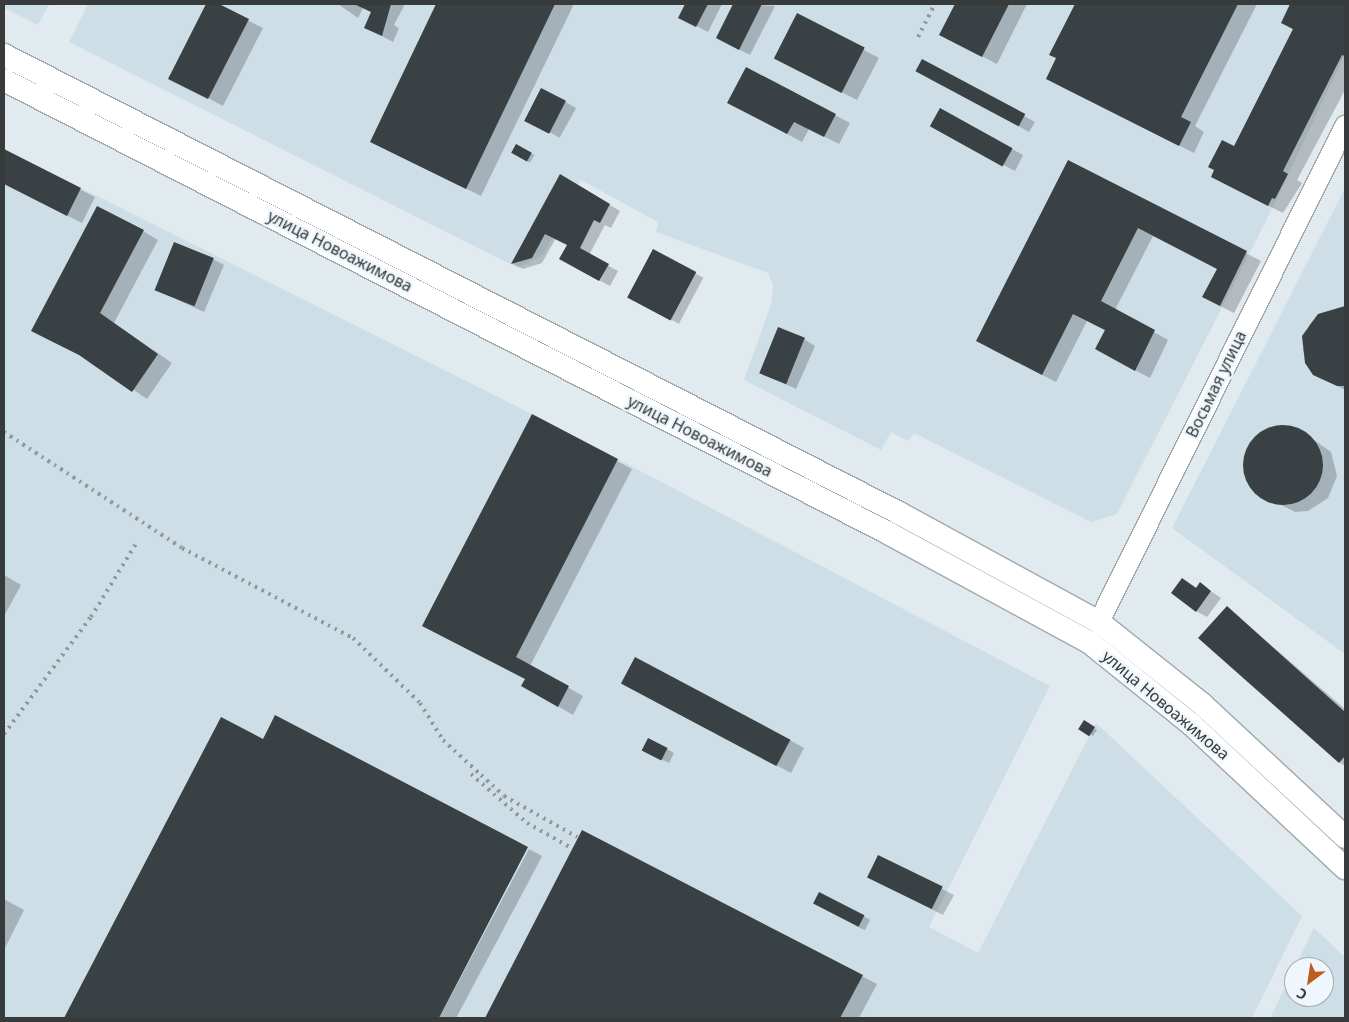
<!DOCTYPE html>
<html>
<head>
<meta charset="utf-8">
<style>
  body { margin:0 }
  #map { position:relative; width:1349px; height:1022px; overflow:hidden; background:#e1eaee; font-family:"Noto Sans",sans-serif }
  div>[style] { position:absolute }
  .built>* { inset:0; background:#cedee7 }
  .shadow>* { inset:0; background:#0003; transform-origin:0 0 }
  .building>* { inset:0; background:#3a4144; transform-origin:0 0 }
  .round { border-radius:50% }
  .roads { filter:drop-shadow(1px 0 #a1a9ad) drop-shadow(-1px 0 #a1a9ad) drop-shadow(0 1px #a1a9ad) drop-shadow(0 -1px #a1a9ad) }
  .tertiary>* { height:20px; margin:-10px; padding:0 10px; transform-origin:10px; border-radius:10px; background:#fff }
  .secondary>* { height:22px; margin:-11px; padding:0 11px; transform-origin:11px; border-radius:11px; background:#fff }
  .rail>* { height:4px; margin-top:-2px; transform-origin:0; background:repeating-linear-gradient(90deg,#91989a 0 2.5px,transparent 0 7.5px) }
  span { translate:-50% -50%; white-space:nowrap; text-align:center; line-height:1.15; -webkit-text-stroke:5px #eff7fc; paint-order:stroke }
  .street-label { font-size:16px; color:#373b3c }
  .frame { position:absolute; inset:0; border:5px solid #373b3c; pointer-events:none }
  .north { position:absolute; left:1284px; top:957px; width:50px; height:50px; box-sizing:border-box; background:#eff7fc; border:1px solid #a5acaf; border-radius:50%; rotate:211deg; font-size:14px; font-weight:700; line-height:20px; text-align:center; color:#373b3c }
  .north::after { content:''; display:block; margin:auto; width:18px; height:22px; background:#bd5c1c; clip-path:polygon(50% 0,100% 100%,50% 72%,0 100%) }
</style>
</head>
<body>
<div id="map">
  <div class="built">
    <div style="clip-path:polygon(4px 4px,49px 4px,38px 25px,4px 8px)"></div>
    <div style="clip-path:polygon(88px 4px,1345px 4px,1345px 54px,1269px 215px,1117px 514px,1091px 522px,914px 433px,908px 441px,891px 432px,881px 450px,744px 380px,771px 304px,773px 285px,768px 273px,656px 232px,658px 222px,581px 180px,544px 254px,518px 268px,69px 42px)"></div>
    <div style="clip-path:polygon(4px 184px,67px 216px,81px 188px,532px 414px,1050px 686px,929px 927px,978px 953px,1096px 723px,1302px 916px,1252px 1018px,4px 1018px)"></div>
    <div style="clip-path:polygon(1345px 188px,1345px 654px,1172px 528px)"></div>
    <div style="clip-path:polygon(1314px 928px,1345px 957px,1345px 1018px,1270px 1018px,1294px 969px,1294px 997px,1324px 997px,1324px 967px,1295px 967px)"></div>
  </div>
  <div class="shadow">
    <div style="clip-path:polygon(207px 4px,216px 4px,263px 28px,223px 106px,170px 78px)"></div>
    <div style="clip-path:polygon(338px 4px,405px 4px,394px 25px,399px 28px,393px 42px,376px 33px,372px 12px,363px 8px,358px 18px)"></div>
    <div style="clip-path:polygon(438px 4px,574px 4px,481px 196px,371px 142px)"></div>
    <div style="clip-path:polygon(686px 4px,722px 4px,708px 32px,679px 17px)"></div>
    <div style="clip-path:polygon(735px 4px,775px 6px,750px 55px,717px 38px)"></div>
    <div style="clip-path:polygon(956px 4px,1027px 4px,997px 64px,941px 35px)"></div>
    <div style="clip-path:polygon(1076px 4px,1257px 4px,1195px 126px,1204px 132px,1194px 153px,1062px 87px,1058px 58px,1051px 54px)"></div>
    <div style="clip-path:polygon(1292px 4px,1345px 4px,1345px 90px,1297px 180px,1302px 183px,1283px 213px,1227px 185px,1235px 148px,1294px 30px,1282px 23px)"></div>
    <div style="clip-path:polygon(798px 15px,879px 58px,857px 100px,790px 66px)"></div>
    <div style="clip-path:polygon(923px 61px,1035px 122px,1029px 132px,928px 78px)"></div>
    <div style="left:542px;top:89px;width:39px;height:34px;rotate:29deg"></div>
    <div style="clip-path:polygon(940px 110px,1023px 155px,1015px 171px,942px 132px)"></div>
    <div style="clip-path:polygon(744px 111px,835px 115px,850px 123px,839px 144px,809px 129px,802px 142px)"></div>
    <div style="left:517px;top:145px;width:20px;height:9px;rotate:30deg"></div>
    <div style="clip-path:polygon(4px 150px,95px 197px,82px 223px,4px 184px)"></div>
    <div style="clip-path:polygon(1069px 161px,1261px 261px,1234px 313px,1218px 305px,1218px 269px,1153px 236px,1115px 310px,1168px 340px,1150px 378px,1110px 357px,1106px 331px,1087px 321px,1056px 382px,991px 349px)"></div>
    <div style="clip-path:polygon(560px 176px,620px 211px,611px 228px,605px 225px,589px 255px,618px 271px,610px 286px,571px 265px,568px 245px,556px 238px,542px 263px,523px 269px,513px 264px)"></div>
    <div style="clip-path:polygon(143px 231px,158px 240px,114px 323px,172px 363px,147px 399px,86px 358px,47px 339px)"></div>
    <div style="left:653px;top:251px;width:57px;height:52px;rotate:28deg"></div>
    <div style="clip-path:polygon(213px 259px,224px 265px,204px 312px,156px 290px)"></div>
    <div style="clip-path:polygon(1345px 308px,1345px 390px,1314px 374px,1303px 350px,1309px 325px,1318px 315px)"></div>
    <div style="clip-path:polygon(804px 339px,815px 346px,796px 389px,760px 372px)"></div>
    <div style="clip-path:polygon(532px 416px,632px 469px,530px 666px,583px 696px,573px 715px,523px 686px,526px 679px,438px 634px)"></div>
    <div style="clip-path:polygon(1273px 427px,1297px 428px,1331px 452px,1337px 476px,1328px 498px,1308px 511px,1295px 512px,1256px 492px,1245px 468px,1251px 443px)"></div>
    <div style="clip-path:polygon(4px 575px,21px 585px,4px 616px)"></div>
    <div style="clip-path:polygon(1182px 579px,1197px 588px,1200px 584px,1221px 598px,1207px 617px,1196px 611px)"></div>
    <div style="clip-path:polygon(1227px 607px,1345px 709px,1345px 766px,1339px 762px)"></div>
    <div style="clip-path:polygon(637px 692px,790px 740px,804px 748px,791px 773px)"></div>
    <div style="clip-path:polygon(222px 718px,264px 741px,527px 847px,438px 1018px,65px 1018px)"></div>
    <div style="clip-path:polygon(1085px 721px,1097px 730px,1093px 736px,1080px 728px)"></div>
    <div style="clip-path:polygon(667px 749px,674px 753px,669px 763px,651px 754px)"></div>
    <div style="clip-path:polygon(583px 832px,877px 984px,859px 1018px,486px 1018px)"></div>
    <div style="left:529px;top:849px;width:15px;height:191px;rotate:28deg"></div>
    <div style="clip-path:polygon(879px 857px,954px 895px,943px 915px,879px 883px)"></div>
    <div style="left:820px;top:893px;width:57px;height:12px;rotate:28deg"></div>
    <div style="clip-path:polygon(4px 899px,24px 910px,4px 950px)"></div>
  </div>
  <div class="building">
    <div style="clip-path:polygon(206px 4px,219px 4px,249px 19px,208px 99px,168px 79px)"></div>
    <div style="clip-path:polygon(354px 4px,391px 4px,382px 36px,364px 28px,371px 12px)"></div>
    <div style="clip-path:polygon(436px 4px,555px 4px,466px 189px,370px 142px)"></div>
    <div style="clip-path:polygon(685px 4px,708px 4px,696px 27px,678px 18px)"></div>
    <div style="clip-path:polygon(733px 4px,762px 4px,739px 50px,716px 38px)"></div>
    <div style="clip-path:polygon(955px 4px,1009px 4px,982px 57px,939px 35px)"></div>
    <div style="clip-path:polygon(1075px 4px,1238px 4px,1181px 117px,1191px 122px,1179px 146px,1046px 79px,1056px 58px,1049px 55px)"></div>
    <div style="clip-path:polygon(1290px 4px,1345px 4px,1345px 56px,1342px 55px,1283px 171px,1288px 174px,1275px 199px,1272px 198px,1268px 206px,1211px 177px,1214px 170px,1208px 167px,1222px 140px,1234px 146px,1293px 29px,1281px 23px)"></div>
    <div style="left:797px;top:13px;width:76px;height:51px;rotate:27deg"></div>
    <div style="left:922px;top:59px;width:117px;height:14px;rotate:28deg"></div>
    <div style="clip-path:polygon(746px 67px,836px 114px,824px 137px,794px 122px,787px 134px,727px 103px)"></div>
    <div style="left:541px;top:88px;width:28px;height:37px;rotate:27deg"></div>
    <div style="left:940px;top:108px;width:83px;height:21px;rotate:29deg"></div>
    <div style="left:516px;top:144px;width:18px;height:10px;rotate:29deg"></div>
    <div style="clip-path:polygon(4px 149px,81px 188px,67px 216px,4px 184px)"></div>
    <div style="clip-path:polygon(1068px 160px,1247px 251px,1220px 306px,1202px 297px,1217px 269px,1138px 228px,1101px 301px,1155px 330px,1135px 371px,1095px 349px,1105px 330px,1073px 314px,1042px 375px,976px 341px)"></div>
    <div style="clip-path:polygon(560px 174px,610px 204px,600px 223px,594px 220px,580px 248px,609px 264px,599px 281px,559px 259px,567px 245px,545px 234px,532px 258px,511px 264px)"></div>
    <div style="clip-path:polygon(97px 206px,144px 230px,100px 313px,158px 354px,132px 392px,79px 355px,31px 331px)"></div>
    <div style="left:174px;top:242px;width:43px;height:52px;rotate:22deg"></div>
    <div style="left:653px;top:249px;width:49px;height:55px;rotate:28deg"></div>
    <div style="clip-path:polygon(1345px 306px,1345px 386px,1337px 386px,1313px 375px,1305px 363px,1302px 336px,1318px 314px)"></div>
    <div style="left:778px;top:327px;width:29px;height:50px;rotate:22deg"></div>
    <div style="clip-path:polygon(532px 414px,618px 459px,516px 657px,569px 686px,558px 707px,521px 686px,525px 679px,422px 626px)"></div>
    <div class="round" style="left:1243px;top:425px;width:80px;height:80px"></div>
    <div style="clip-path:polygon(1182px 578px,1196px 588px,1200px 582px,1211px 591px,1196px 612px,1171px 593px)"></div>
    <div style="clip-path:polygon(1227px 606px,1345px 712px,1345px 756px,1339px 763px,1198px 638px)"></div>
    <div style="left:635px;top:657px;width:176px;height:30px;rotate:28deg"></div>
    <div style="clip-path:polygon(275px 715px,528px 847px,439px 1018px,64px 1018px,221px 717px,263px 739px)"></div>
    <div style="left:1084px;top:720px;width:13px;height:11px;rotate:32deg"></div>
    <div style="left:648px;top:738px;width:22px;height:14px;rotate:27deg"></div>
    <div style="clip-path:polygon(582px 830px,863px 975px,840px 1018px,485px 1018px)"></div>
    <div style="left:878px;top:855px;width:72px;height:25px;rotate:26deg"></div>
    <div style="left:819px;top:892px;width:51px;height:13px;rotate:27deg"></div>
  </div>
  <div class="roads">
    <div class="tertiary">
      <div style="left:1099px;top:622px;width:554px;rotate:-63.62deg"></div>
    </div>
    <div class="secondary">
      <div style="left:4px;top:55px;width:1005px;rotate:27.1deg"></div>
      <div style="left:899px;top:513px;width:228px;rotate:28.6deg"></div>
      <div style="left:1099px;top:622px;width:132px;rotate:38.5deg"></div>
      <div style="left:1202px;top:704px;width:195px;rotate:42.9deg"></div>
      <div style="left:4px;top:80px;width:993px;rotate:27.13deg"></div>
      <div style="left:888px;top:533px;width:229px;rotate:28.5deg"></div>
      <div style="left:1089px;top:642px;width:131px;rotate:38.8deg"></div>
      <div style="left:1191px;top:724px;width:211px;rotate:43.1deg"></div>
    </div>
  </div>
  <div class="rail">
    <div style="left:918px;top:37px;width:37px;rotate:-63deg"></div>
    <div style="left:4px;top:432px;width:212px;rotate:33.1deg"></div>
    <div style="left:182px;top:548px;width:193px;rotate:27.8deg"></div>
    <div style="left:353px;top:638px;width:93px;rotate:44.1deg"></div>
    <div style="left:420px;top:703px;width:44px;rotate:58.1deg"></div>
    <div style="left:443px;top:740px;width:52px;rotate:42.6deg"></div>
    <div style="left:481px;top:775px;width:31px;rotate:42deg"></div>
    <div style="left:504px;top:796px;width:84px;rotate:29.3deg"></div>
    <div style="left:4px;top:734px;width:146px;rotate:-53.4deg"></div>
    <div style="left:91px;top:617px;width:88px;rotate:-58.5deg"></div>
    <div style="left:471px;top:774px;width:74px;rotate:41.2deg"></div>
    <div style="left:527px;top:823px;width:49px;rotate:29.2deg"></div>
  </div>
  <div class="street-label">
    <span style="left:340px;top:251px;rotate:27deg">улица Новоажимова</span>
    <span style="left:1216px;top:384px;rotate:-64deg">Восьмая улица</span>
    <span style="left:700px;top:436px;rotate:27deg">улица Новоажимова</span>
    <span style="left:1166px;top:705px;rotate:40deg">улица Новоажимова</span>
  </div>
  <div class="frame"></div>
  <div class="north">С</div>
</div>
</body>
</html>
